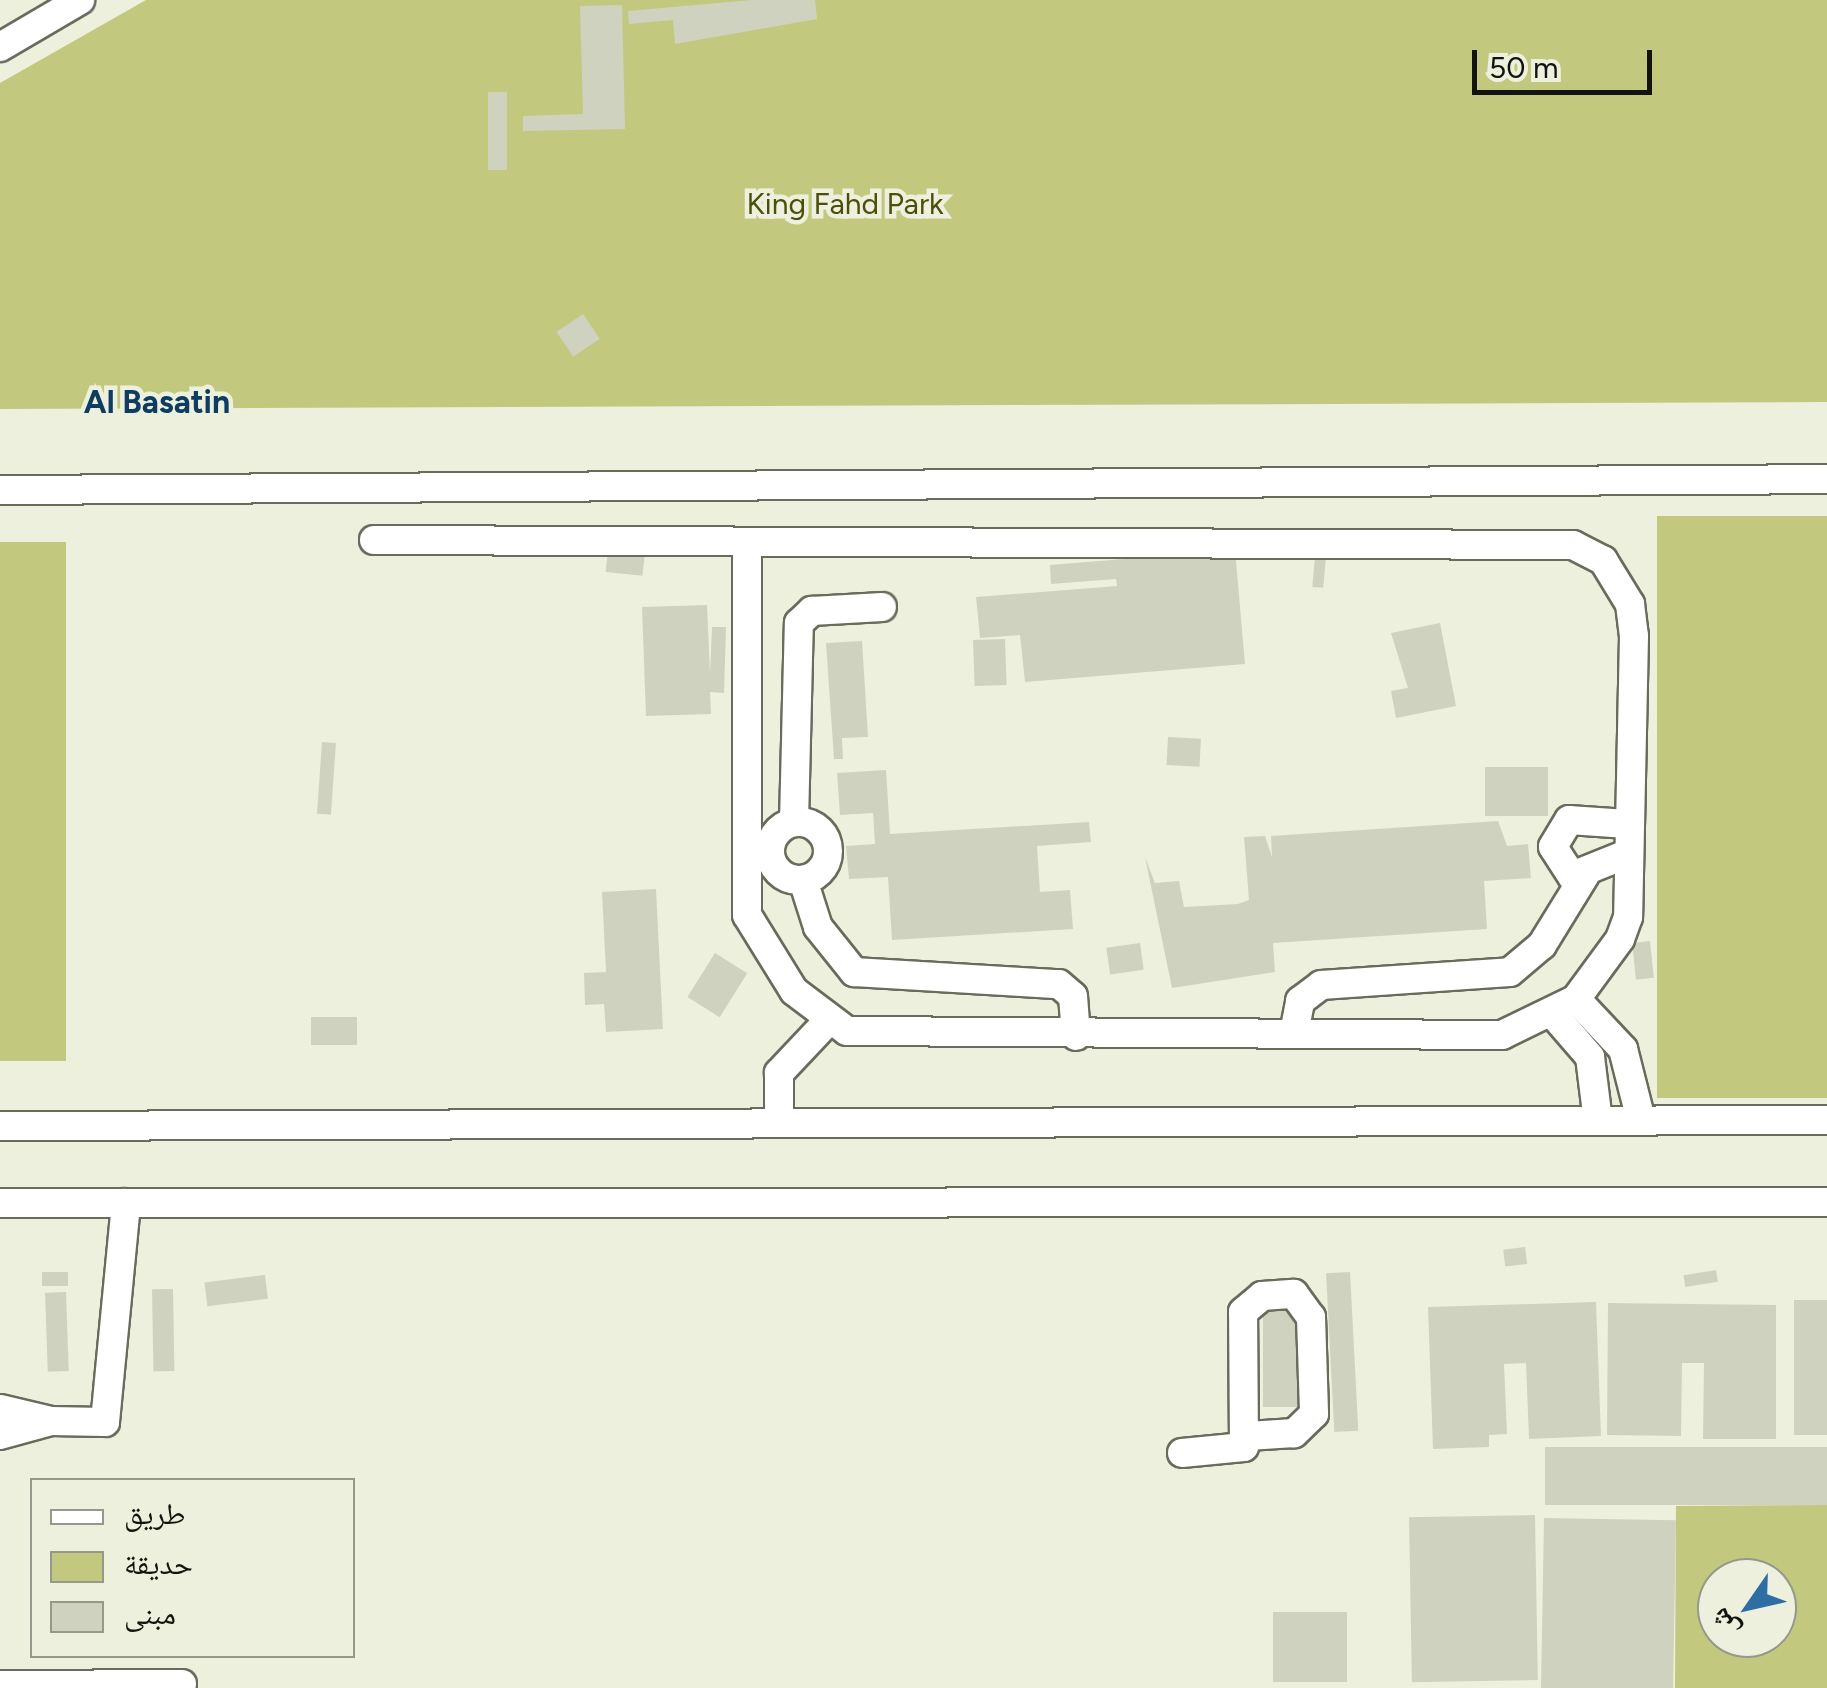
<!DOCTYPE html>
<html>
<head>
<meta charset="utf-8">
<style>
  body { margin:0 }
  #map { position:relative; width:1827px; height:1688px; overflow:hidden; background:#eef0de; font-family:Figtree,"Noto Naskh Arabic",sans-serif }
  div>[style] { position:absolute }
  .green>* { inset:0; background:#c3c87f; transform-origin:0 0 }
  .building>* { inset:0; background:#d0d2c0; transform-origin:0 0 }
  .roads { filter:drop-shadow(2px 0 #696b5b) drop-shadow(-2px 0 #696b5b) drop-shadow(0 2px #696b5b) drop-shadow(0 -2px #696b5b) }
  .minor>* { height:28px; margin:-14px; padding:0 14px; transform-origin:14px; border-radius:14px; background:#fff }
  .minor>.ring { margin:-14px; padding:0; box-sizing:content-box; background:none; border:28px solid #fff; border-radius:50% }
  span { translate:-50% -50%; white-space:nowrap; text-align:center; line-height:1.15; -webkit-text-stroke:9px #eef0de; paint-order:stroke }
  .park-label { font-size:30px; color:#4c4f0a }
  .neighbourhood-label { font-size:32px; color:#0f3d61; font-weight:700 }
  .legend { position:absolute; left:30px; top:1478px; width:325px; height:180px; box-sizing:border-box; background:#eef0de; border:2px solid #96988b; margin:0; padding:12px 18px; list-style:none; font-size:30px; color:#13140e }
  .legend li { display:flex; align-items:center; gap:20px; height:50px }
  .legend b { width:50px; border:2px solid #96988b }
  .north { position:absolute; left:1697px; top:1558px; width:100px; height:100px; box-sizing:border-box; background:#eef0de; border:2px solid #96988b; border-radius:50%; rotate:236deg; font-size:28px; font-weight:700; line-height:40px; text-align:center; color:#13140e }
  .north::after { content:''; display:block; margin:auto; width:35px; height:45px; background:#2e6ea4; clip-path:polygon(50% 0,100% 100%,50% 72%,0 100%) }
  .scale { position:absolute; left:1472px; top:50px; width:180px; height:45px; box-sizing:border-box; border:5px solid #13140e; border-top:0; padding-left:12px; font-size:30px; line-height:35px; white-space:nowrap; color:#13140e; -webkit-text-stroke:8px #eef0de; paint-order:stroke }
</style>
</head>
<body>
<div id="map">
  <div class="green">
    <div style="clip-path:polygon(146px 0,1827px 0,1827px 402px,0 409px,0 83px)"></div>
    <div style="left:1827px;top:516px;width:582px;height:170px;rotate:90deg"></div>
    <div style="left:0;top:542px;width:66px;height:519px"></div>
    <div style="clip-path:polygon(evenodd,1827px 1505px,1827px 1688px,1675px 1688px,1676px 1506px,1827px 1505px,1717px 1578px,1777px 1578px,1777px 1638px,1717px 1638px,1717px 1578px)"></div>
  </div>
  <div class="building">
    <div style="clip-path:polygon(752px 0,815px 0,817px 19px,675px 44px,673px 20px,629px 24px,628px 11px)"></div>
    <div style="clip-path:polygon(622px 5px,625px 129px,523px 131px,523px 116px,583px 114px,580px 6px)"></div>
    <div style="left:488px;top:92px;width:19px;height:78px"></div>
    <div style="left:583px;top:314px;width:30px;height:32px;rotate:56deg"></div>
    <div style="left:608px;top:550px;width:37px;height:22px;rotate:6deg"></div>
    <div style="clip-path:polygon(1235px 550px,1245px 664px,1025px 682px,1020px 635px,980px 638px,976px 597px,1117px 586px,1116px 579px,1051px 584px,1050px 565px)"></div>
    <div style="left:1315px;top:556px;width:11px;height:31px;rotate:5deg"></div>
    <div style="clip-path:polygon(707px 605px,710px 674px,712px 627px,726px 627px,724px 693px,710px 692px,711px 714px,646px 716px,642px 607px)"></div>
    <div style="clip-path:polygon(1440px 623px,1456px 706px,1396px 718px,1391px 691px,1408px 688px,1391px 633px)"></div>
    <div style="left:1005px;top:639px;width:46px;height:32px;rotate:88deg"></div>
    <div style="clip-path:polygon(862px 641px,868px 737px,842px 738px,843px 759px,834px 759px,826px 643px)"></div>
    <div style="left:1168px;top:737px;width:33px;height:28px;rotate:3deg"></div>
    <div style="left:322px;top:742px;width:14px;height:72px;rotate:4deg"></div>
    <div style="left:1548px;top:767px;width:49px;height:63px;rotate:90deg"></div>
    <div style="clip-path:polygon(886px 770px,890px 834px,1089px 822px,1091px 842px,1037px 846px,1040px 892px,1070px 890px,1073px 929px,892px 940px,888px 877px,849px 879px,846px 846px,875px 844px,873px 813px,840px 815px,837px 773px)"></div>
    <div style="clip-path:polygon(1498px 821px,1507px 846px,1528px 844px,1531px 878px,1484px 881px,1487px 929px,1273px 943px,1275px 972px,1172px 988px,1145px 857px,1155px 883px,1179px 881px,1184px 907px,1238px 904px,1249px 900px,1244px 837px,1265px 836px,1272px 857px,1271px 836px)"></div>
    <div style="clip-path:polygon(656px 889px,663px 1029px,606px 1032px,604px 1004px,585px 1005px,584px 973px,606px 972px,602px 892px)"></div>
    <div style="left:1650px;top:941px;width:37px;height:18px;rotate:84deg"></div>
    <div style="left:1140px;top:943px;width:27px;height:34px;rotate:82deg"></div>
    <div style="left:715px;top:953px;width:38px;height:52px;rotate:32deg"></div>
    <div style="left:311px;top:1017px;width:46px;height:28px"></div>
    <div style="left:1525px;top:1247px;width:17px;height:22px;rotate:83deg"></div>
    <div style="left:1716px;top:1270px;width:12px;height:33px;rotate:81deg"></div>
    <div style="left:42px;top:1272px;width:26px;height:14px"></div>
    <div style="left:1350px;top:1272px;width:159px;height:24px;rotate:87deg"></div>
    <div style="left:265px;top:1275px;width:24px;height:61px;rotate:83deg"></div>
    <div style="left:173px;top:1289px;width:82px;height:21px;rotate:89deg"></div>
    <div style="left:66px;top:1292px;width:79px;height:21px;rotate:88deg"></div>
    <div style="left:1794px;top:1300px;width:33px;height:135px"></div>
    <div style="clip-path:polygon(1596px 1302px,1601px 1436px,1529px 1439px,1526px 1363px,1504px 1364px,1507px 1434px,1489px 1435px,1489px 1447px,1433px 1449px,1428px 1307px)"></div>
    <div style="clip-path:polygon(1608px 1303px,1776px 1305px,1776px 1439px,1703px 1439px,1704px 1363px,1682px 1363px,1681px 1436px,1607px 1435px)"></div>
    <div style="left:1263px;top:1310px;width:40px;height:97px"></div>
    <div style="left:1827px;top:1447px;width:58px;height:282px;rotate:90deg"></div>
    <div style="left:1535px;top:1515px;width:165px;height:126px;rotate:89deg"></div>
    <div style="left:1544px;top:1518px;width:132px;height:170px;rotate:1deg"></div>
    <div style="left:1273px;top:1612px;width:74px;height:70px"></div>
  </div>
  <div class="roads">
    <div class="minor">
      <div style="left:0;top:47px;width:93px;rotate:-30.4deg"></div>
      <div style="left:0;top:490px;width:1827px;rotate:-0.34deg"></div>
      <div style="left:374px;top:540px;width:1199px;rotate:0.24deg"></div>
      <div style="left:1573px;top:545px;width:34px;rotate:27deg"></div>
      <div style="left:1603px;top:560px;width:52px;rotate:58.5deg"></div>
      <div style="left:1630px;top:604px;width:32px;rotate:83deg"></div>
      <div style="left:1634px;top:636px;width:281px;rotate:91.2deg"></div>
      <div style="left:1628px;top:917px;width:23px;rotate:110deg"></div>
      <div style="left:1620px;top:939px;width:74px;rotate:126.3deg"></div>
      <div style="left:1576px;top:999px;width:82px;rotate:154.1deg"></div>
      <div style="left:1502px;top:1035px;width:655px;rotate:-179.65deg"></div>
      <div style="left:847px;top:1031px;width:66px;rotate:-143deg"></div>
      <div style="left:794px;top:991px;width:89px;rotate:-121.7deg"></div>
      <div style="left:747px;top:915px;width:370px;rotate:-90deg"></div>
      <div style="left:794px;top:822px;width:199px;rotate:-88.6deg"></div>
      <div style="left:799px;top:623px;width:18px;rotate:-43deg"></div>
      <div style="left:812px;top:611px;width:70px;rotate:-3.3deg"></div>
      <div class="ring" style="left:770px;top:822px;width:30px;height:30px"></div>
      <div style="left:1627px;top:824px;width:58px;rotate:-176.1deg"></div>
      <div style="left:1569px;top:820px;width:31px;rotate:121deg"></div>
      <div style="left:1553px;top:847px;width:35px;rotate:57deg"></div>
      <div style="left:1572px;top:876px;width:59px;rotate:-21.8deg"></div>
      <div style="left:803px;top:880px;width:49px;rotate:72.3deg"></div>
      <div style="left:818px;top:927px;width:58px;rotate:51.3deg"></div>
      <div style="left:854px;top:972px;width:205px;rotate:3.4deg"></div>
      <div style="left:1059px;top:984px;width:18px;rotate:41deg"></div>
      <div style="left:1073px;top:996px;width:40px;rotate:85.7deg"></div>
      <div style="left:1576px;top:999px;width:69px;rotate:46.8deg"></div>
      <div style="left:1623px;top:1049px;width:73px;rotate:75.8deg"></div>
      <div style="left:1553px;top:1014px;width:57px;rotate:49.3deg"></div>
      <div style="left:1590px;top:1057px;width:64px;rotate:82.9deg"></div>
      <div style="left:1294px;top:1033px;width:33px;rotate:-79deg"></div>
      <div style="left:1300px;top:1001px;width:26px;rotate:-37deg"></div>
      <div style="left:1321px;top:985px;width:189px;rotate:-3.9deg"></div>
      <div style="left:1510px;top:972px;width:42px;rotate:-40.2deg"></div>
      <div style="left:1542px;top:945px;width:82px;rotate:-58.4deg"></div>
      <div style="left:779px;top:1123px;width:50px;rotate:-90deg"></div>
      <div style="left:779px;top:1073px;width:70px;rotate:-46.7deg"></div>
      <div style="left:0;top:1126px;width:1827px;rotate:-0.19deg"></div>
      <div style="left:0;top:1203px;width:1827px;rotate:-0.03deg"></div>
      <div style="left:0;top:1409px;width:52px;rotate:13.2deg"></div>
      <div style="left:51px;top:1421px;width:53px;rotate:164.6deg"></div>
      <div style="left:51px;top:1421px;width:54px;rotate:1.1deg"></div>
      <div style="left:105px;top:1422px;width:220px;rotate:-84.5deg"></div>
      <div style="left:1182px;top:1453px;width:62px;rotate:-5.5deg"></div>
      <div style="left:1244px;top:1447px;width:135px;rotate:-90.4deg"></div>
      <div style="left:1243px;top:1312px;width:25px;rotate:-40deg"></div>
      <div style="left:1262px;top:1296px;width:32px;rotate:-4deg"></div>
      <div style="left:1294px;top:1294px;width:29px;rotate:54deg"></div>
      <div style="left:1311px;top:1317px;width:97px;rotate:88.2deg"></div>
      <div style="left:1314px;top:1414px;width:28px;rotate:136deg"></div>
      <div style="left:1294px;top:1433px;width:46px;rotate:176.3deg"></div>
      <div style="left:0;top:1685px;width:182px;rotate:-0.3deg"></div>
    </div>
  </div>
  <div class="park-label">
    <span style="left:845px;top:204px">King Fahd Park</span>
  </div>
  <div class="neighbourhood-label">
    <span style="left:157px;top:402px">Al Basatin</span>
  </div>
  <ul class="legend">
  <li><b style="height:12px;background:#fff"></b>طريق</li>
  <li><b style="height:28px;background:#c3c87f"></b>حديقة</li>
  <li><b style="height:28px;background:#d0d2c0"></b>مبنى</li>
  </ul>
  <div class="north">ش</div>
  <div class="scale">50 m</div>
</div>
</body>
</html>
